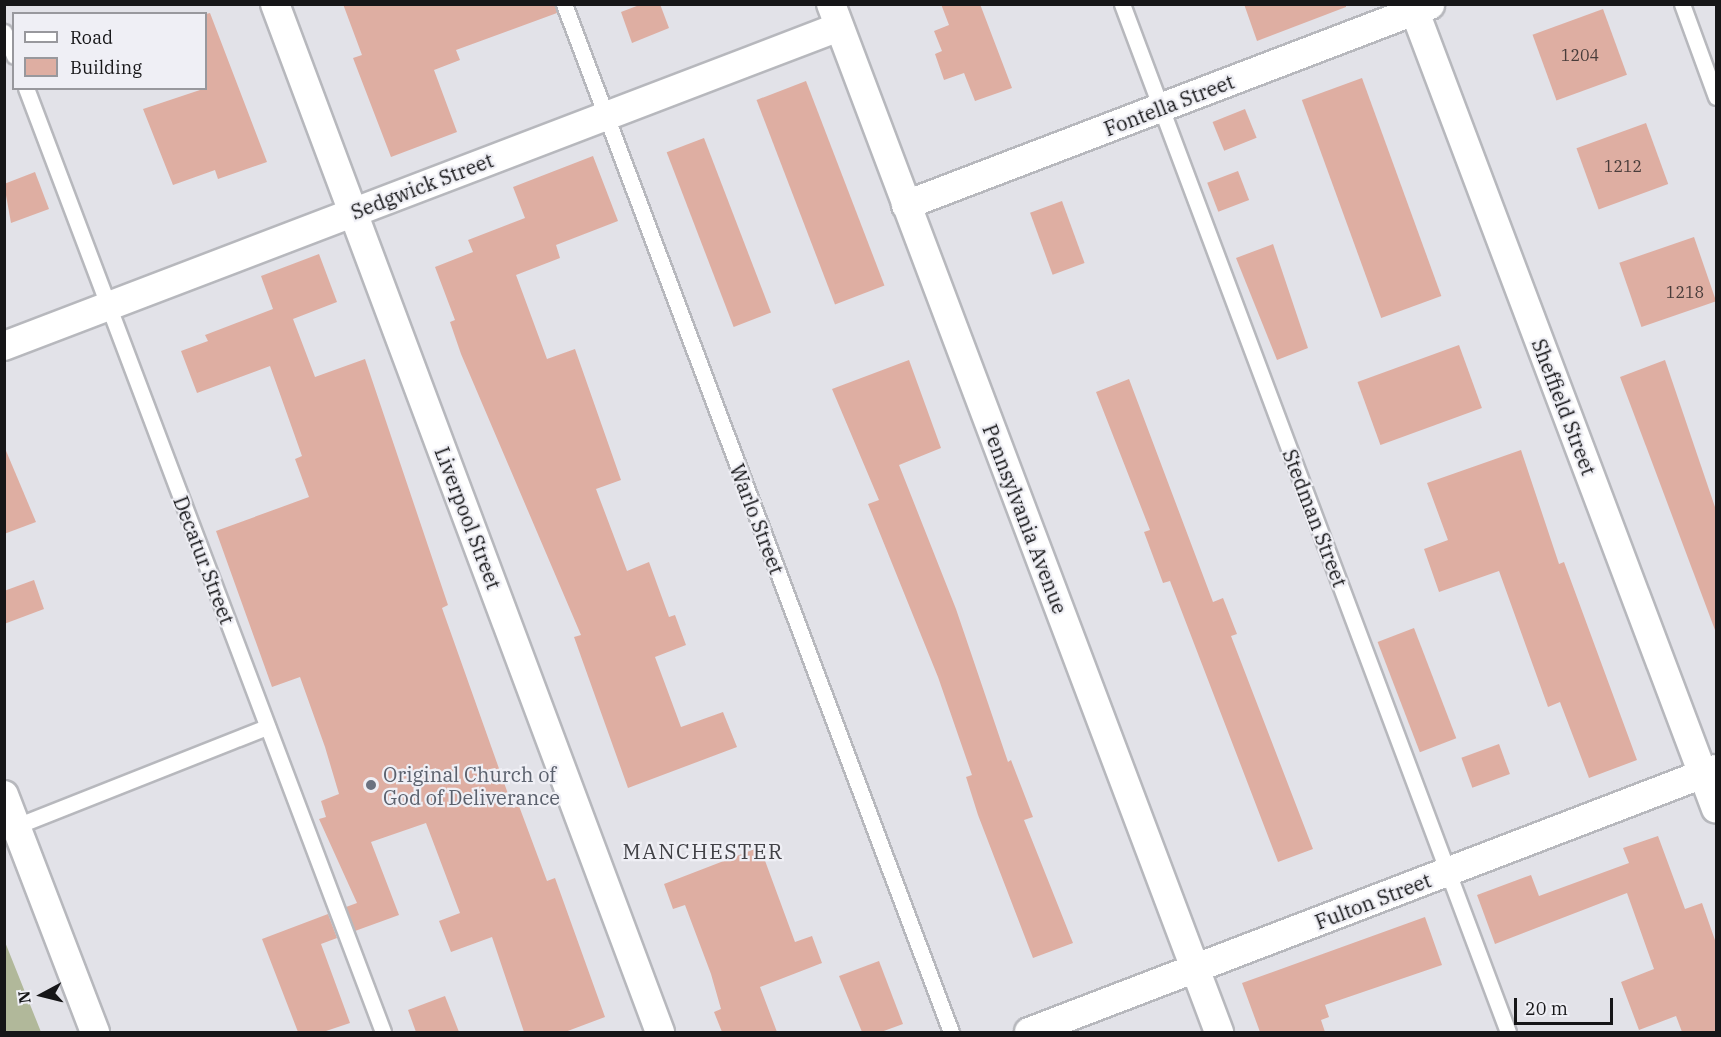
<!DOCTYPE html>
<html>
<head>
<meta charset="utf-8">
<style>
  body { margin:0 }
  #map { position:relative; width:1721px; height:1037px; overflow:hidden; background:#e2e2e8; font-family:"IBM Plex Serif",serif }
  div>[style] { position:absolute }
  .green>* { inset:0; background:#b1b89a }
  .building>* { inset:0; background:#deaea2; transform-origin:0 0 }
  .roads { filter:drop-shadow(2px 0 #b7b8bd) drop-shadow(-2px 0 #b7b8bd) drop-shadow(0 2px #b7b8bd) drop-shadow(0 -2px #b7b8bd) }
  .service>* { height:15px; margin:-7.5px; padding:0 7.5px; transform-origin:7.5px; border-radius:7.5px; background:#fff }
  .minor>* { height:28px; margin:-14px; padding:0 14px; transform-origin:14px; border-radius:14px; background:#fff }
  .dots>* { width:16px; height:16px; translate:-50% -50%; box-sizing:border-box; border:3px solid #efeff5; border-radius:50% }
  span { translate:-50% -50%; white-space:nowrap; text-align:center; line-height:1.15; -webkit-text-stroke:4.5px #efeff5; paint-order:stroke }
  .number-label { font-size:16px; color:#483c3a }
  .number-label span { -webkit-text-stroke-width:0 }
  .street-label { font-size:20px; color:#161618 }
  .worship-label { font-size:20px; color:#5b616d }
  .left { translate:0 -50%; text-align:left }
  .neighbourhood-label { font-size:21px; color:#424247; letter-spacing:1.5px }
  .frame { position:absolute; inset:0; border:6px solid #161618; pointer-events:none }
  .legend { position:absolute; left:12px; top:12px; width:195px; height:78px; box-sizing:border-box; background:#efeff5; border:2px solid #98989d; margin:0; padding:8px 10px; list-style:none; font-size:18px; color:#161618 }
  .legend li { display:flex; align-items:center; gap:12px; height:30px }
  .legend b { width:30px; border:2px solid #98989d }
  .north { position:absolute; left:12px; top:965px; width:60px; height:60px; -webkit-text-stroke:4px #efeff5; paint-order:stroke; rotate:263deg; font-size:16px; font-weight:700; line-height:24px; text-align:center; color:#161618 }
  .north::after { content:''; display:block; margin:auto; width:21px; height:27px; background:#161618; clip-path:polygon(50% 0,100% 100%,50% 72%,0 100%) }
  .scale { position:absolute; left:1514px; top:998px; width:99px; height:27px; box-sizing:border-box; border:3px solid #161618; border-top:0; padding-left:8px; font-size:18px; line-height:21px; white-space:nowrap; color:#161618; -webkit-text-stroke:4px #efeff5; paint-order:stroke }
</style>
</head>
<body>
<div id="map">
  <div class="green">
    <div style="clip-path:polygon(4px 942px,5px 942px,41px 1032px,5px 1032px)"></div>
  </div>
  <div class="building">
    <div style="clip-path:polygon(343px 4px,555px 4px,557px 13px,456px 50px,460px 60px,434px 70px,457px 132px,391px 157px,353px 58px,362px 55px)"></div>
    <div style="clip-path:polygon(642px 4px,660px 4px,669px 28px,632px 43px,621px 12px)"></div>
    <div style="clip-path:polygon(941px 4px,980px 4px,1012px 88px,975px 101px,964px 73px,944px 80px,935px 54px,942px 51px,934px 31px,949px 25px)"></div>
    <div style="clip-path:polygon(1244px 4px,1346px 4px,1346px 7px,1257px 41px)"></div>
    <div style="left:1603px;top:9px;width:70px;height:75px;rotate:70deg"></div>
    <div style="clip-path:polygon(210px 13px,267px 162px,218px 179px,215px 170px,173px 185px,143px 109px,206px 88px,206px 14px)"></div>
    <div style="left:1362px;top:78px;width:232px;height:64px;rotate:70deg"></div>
    <div style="left:806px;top:81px;width:219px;height:53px;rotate:69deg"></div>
    <div style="left:1245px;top:109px;width:31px;height:35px;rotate:68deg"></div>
    <div style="left:1646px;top:123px;width:65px;height:74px;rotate:70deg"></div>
    <div style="left:704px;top:138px;width:187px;height:40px;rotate:69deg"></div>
    <div style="clip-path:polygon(593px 156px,618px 221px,556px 245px,560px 258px,516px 275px,547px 359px,575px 349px,621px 480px,596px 489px,627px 571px,649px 562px,669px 617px,675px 615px,686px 645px,655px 657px,681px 727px,723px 712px,737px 747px,628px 788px,574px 637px,581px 635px,461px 354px,450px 322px,455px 320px,435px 267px,473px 252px,468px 240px,525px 218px,513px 187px)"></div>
    <div style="left:1238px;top:171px;width:31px;height:33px;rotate:69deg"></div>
    <div style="clip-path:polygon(35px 172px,49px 209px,11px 223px,4px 184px)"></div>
    <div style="left:1062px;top:201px;width:66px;height:34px;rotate:70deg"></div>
    <div style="left:1694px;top:237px;width:68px;height:79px;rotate:71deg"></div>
    <div style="clip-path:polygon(1273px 244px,1308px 348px,1277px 360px,1236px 258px)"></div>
    <div style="clip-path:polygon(319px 254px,337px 302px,293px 319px,315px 377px,365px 359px,448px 605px,442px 608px,513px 808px,519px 806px,547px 881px,555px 878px,605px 1017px,565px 1032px,524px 1032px,492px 937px,451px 952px,439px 921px,460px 913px,426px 823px,371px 842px,399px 915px,355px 931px,346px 907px,357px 903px,319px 819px,326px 817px,321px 801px,339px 794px,325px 747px,300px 677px,272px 687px,216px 531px,309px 497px,295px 459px,302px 456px,270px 366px,197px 393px,181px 351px,208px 341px,205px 335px,273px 309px,261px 276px)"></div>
    <div style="left:1459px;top:345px;width:67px;height:108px;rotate:70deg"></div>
    <div style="clip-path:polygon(909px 360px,941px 448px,899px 465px,956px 609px,1008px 762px,1011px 760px,1033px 817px,1024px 820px,1073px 943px,1033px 958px,978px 815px,966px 777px,972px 775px,938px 677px,868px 504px,879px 500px,832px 389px)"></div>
    <div style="clip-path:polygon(1665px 360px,1716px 510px,1715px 630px,1620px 377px)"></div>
    <div style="clip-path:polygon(1129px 379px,1213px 602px,1223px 598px,1237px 634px,1231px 636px,1313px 849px,1278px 862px,1170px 581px,1163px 583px,1144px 532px,1150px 530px,1096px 392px)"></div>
    <div style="clip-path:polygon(4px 446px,36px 522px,4px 534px)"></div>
    <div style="clip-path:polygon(1521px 450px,1559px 564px,1564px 562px,1637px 760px,1589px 778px,1560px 702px,1548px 707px,1499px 571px,1439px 592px,1424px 549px,1448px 540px,1427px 483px)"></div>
    <div style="clip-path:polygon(34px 580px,44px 609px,4px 624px,4px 591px)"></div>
    <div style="left:1414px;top:628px;width:118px;height:39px;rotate:69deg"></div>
    <div style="left:1499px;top:744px;width:32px;height:40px;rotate:70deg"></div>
    <div style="clip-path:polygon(1658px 836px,1685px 909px,1702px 903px,1716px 943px,1716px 1032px,1682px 1032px,1676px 1016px,1639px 1030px,1621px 982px,1654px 969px,1627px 893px,1495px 944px,1477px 895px,1531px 875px,1539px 896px,1629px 863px,1623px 848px)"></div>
    <div style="clip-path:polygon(760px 847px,795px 942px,812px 936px,822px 963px,760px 987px,777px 1032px,722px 1032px,714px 1012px,721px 1009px,711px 974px,685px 905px,673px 909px,664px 884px)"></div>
    <div style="clip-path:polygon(328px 914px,337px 938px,321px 944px,350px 1023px,323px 1032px,298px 1032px,262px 939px)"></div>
    <div style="clip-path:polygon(1425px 917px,1442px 965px,1325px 1005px,1329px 1017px,1321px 1020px,1325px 1032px,1260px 1032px,1242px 983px)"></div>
    <div style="clip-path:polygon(879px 961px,903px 1024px,881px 1032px,862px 1032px,839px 976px)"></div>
    <div style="clip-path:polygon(445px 996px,459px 1032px,416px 1032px,408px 1010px)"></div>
  </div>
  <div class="roads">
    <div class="service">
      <div style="left:564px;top:4px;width:1098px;rotate:69.37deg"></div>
      <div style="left:1122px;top:4px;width:1098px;rotate:69.42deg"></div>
      <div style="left:1682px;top:4px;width:99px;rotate:69.9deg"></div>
      <div style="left:4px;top:32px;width:26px;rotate:67deg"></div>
      <div style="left:26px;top:88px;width:1009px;rotate:69.28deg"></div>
      <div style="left:19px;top:825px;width:267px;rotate:-21.6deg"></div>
    </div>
    <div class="minor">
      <div style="left:275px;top:4px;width:1098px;rotate:69.47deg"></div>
      <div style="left:831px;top:4px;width:1099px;rotate:69.32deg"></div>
      <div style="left:1412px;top:4px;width:860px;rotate:69.31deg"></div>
      <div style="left:906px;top:205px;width:561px;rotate:-20.89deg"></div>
      <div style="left:4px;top:346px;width:894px;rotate:-20.91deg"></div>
      <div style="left:4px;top:795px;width:254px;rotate:69deg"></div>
      <div style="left:1029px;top:1032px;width:736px;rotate:-20.95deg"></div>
    </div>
  </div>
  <div class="dots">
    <div style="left:371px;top:785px;background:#6b7280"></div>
  </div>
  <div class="number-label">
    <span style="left:1580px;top:55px">1204</span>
    <span style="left:1623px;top:166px">1212</span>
    <span style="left:1685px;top:292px">1218</span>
  </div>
  <div class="street-label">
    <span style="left:1169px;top:105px;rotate:-21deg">Fontella Street</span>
    <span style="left:422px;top:186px;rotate:-21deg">Sedgwick Street</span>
    <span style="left:1564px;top:407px;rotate:69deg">Sheffield Street</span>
    <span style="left:468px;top:518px;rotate:69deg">Liverpool Street</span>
    <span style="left:1315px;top:518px;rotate:69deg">Stedman Street</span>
    <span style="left:757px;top:519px;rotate:69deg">Warlo Street</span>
    <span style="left:1025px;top:519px;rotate:69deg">Pennsylvania Avenue</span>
    <span style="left:204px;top:560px;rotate:69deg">Decatur Street</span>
    <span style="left:1373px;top:901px;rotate:-21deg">Fulton Street</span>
  </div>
  <div class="worship-label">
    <span class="left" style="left:383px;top:786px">Original Church of<br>God of Deliverance</span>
  </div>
  <div class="neighbourhood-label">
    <span style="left:703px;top:851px">MANCHESTER</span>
  </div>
  <div class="frame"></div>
  <ul class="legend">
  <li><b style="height:8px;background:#fff"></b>Road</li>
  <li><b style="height:16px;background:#deaea2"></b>Building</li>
  </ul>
  <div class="north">N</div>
  <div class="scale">20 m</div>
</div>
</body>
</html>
